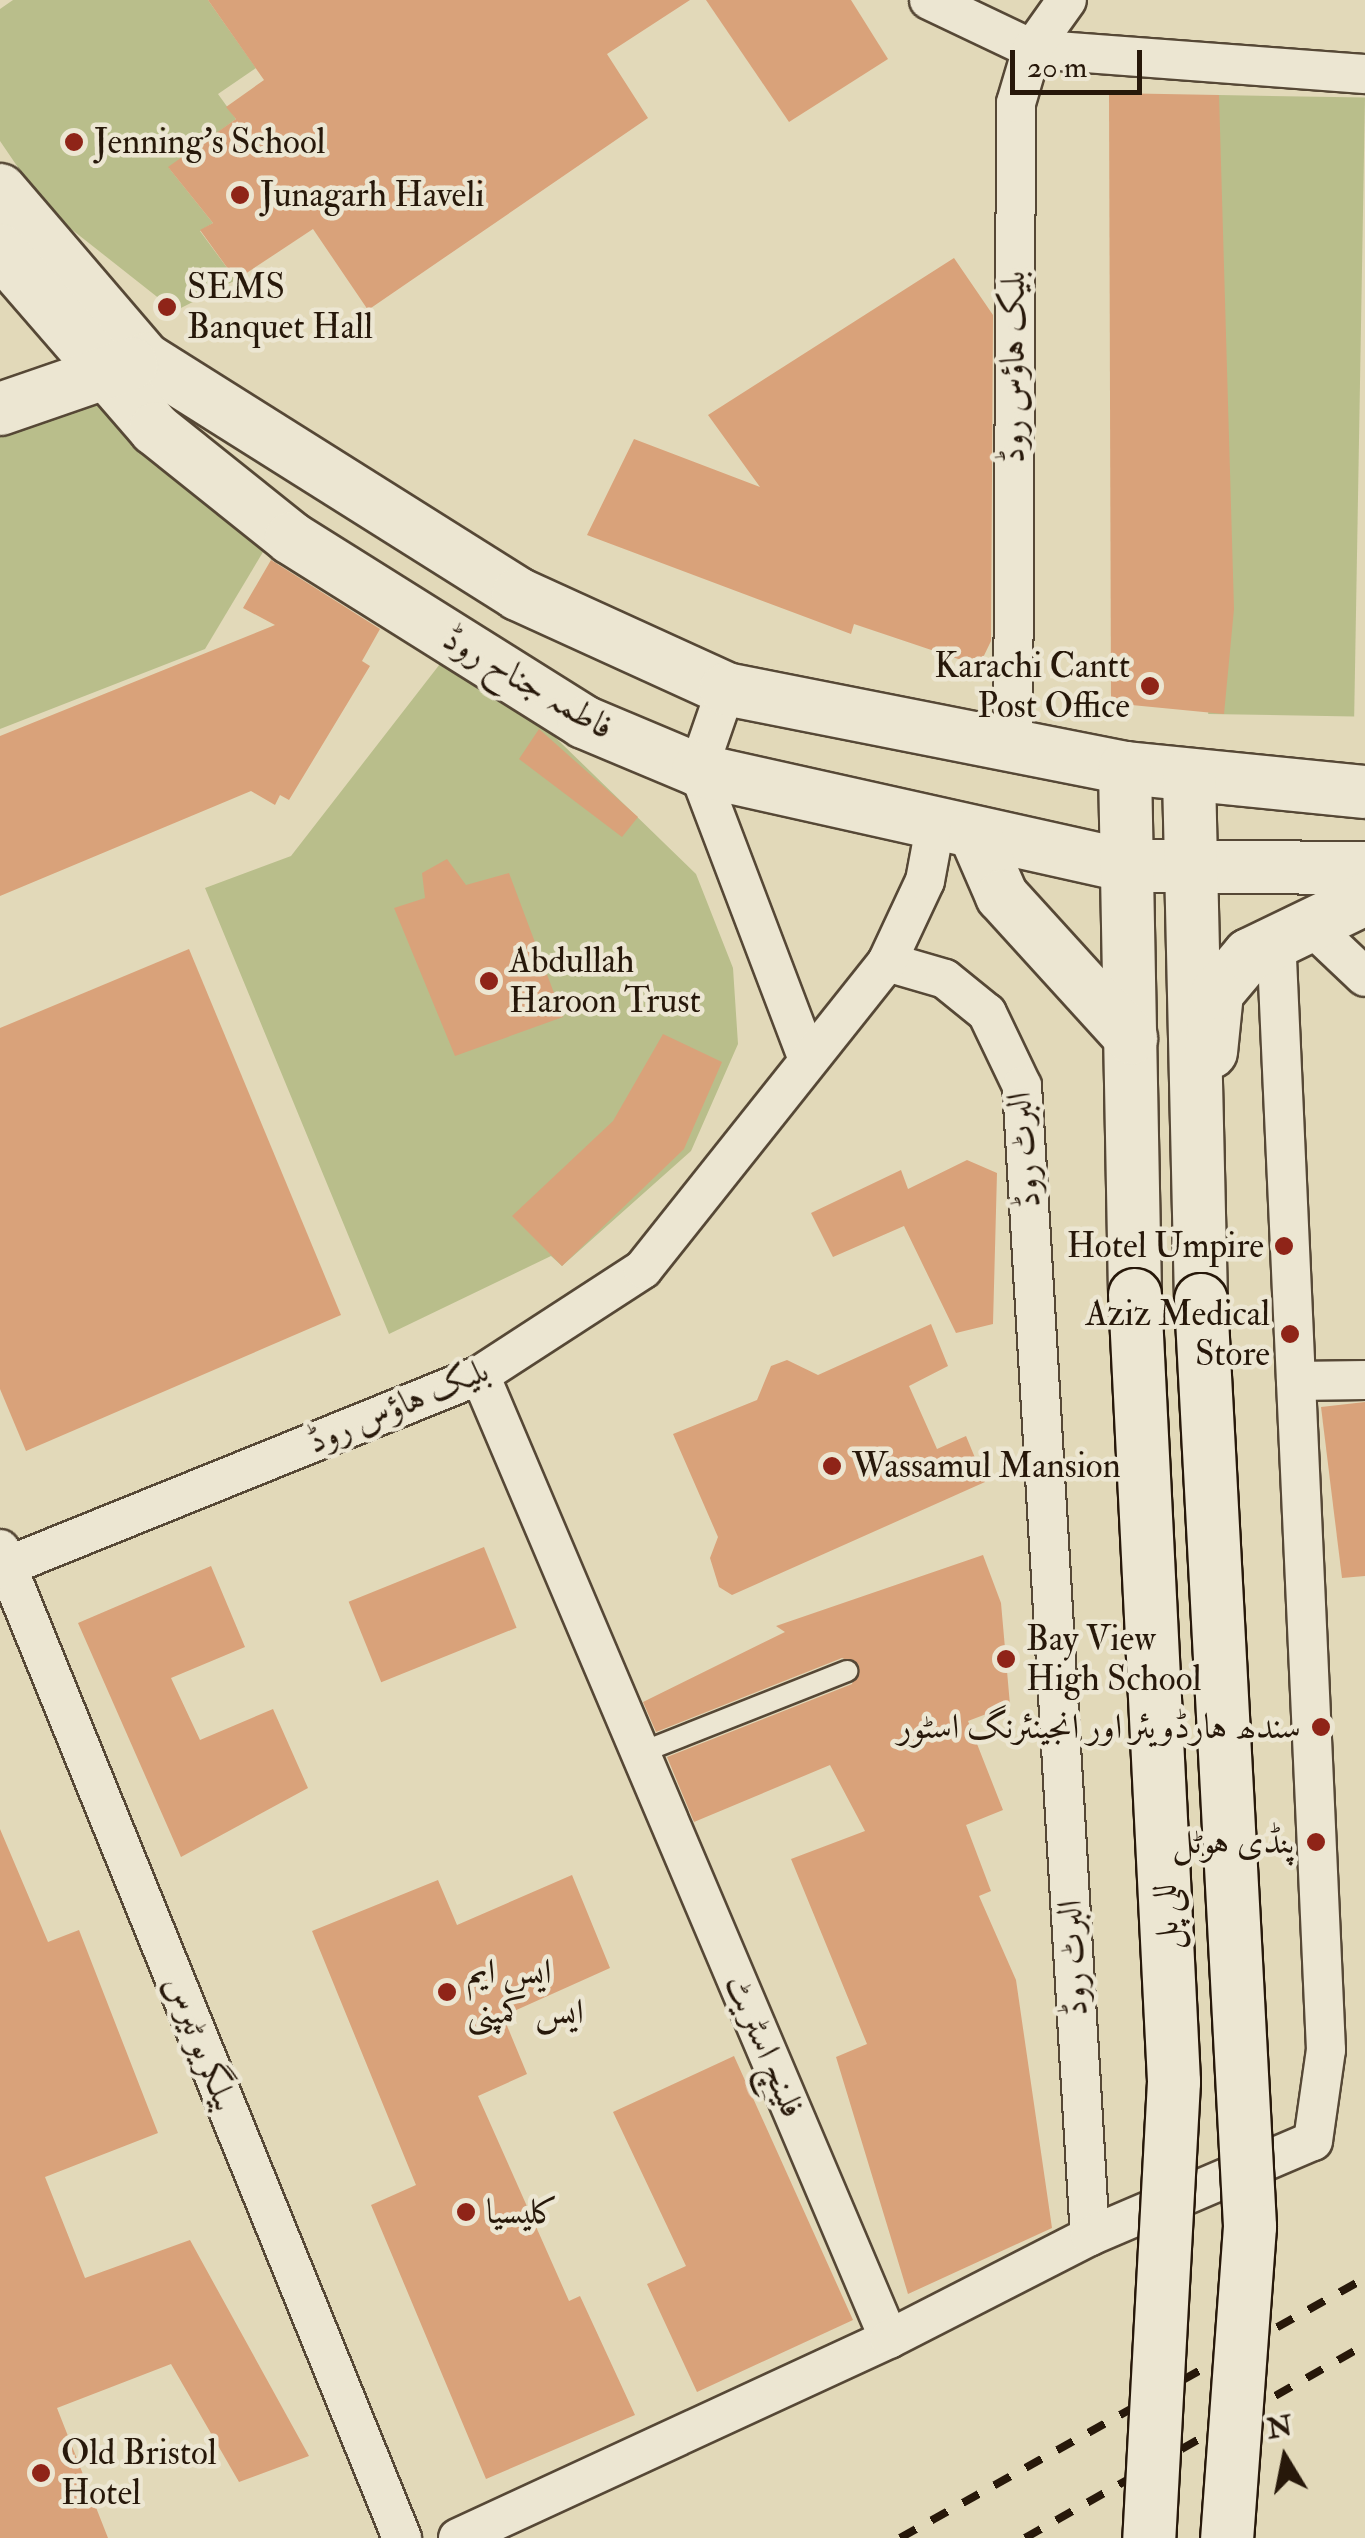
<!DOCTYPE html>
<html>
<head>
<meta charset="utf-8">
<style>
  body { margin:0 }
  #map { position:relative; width:1365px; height:2538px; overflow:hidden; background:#e2d9b9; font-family:"IM FELL Double Pica",Amiri,serif }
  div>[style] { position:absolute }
  .green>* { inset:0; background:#b9be8b; transform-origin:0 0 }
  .building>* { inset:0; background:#d9a27a; transform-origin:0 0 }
  .roads { filter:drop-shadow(2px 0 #564836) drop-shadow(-2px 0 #564836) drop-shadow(0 2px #564836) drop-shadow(0 -2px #564836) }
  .lane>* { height:20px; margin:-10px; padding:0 10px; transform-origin:10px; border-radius:10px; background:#ece6d2 }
  .street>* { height:38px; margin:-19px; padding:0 19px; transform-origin:19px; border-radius:19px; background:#ece6d2 }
  .secondary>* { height:52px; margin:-26px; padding:0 26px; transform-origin:26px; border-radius:26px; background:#ece6d2 }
  .rail>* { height:8px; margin-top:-4px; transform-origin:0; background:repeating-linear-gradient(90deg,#27180a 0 18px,transparent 0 36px) }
  .bridges { filter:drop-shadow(2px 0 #27180a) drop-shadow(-2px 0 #27180a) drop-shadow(0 2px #27180a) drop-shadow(0 -2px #27180a) }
  .secondary-bridge>* { height:52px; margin:-26px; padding:0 26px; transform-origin:26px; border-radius:26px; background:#ece6d2 }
  .dots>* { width:28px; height:28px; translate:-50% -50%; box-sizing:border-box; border:5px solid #ece6d2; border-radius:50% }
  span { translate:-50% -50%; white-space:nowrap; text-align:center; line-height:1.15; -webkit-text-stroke:9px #ece6d2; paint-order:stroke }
  .poi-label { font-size:35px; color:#27180a }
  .left { translate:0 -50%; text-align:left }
  .right { translate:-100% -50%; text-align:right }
  .street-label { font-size:35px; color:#27180a }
  .north { position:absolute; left:1235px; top:2408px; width:100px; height:100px; -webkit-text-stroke:8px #ece6d2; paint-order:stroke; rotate:350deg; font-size:28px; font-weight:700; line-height:40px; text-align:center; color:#27180a }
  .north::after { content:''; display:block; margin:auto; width:35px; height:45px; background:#27180a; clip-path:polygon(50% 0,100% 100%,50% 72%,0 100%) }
  .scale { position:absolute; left:1010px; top:50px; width:132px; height:45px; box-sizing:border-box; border:5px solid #27180a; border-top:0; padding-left:12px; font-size:30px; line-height:35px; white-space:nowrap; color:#27180a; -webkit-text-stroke:8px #ece6d2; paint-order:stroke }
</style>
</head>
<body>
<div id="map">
  <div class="green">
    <div style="clip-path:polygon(13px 0,208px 0,256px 68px,218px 94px,236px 119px,169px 168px,213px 223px,200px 231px,236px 280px,175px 311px,47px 210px,0 141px,0 9px)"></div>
    <div style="left:1219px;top:95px;width:146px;height:619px;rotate:1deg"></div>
    <div style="clip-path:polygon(103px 374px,278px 527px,205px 649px,0 729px,0 410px)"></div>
    <div style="clip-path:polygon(457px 642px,696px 874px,733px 968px,738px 1044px,691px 1151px,562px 1266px,551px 1256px,389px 1334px,205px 888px,291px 856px)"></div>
  </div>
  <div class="building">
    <div style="clip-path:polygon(208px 0,690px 0,607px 54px,648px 118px,368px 310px,313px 229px,236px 280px,200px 230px,213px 223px,168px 167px,236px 119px,226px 107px,264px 80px)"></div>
    <div style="clip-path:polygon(706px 0,851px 0,888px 59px,789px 122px)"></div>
    <div style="clip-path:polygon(1109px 93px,1219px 95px,1234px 609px,1224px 714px,1111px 703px)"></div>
    <div style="clip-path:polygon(954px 258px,993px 315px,991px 641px,979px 666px,854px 624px,851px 634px,587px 535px,634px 439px,760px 487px,708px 415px)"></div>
    <div style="clip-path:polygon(271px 560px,380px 629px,362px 661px,370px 666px,289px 800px,280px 795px,275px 805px,251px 791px,0 896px,0 736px,275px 625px,243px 608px)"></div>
    <div style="clip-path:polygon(539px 729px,638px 817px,622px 837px,519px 759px)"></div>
    <div style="clip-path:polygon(447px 859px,466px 885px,509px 873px,563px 1017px,455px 1056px,394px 908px,425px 898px,422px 873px)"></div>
    <div style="clip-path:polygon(189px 949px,341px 1315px,26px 1451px,0 1389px,0 1028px)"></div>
    <div style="clip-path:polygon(663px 1034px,722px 1062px,684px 1149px,562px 1266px,512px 1216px,613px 1121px)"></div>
    <div style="clip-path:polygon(967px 1160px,997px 1173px,993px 1324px,956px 1333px,904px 1226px,833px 1257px,811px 1213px,901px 1170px,908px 1189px)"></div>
    <div style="clip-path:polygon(931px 1324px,948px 1366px,909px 1386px,937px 1449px,966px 1436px,985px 1482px,732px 1595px,719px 1587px,710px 1558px,718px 1537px,673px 1434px,757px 1400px,771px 1366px,787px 1360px,818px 1375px)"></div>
    <div style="clip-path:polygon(1365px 1402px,1365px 1576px,1342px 1578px,1321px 1407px)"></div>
    <div style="left:484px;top:1547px;width:87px;height:146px;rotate:68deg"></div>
    <div style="clip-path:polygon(983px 1555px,1001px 1603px,1010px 1705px,968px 1721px,1003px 1810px,966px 1825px,991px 1891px,979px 1896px,1016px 1980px,1052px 2228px,908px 2294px,836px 2057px,867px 2044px,791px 1859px,865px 1831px,830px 1765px,694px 1822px,667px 1757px,852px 1684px,859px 1665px,842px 1658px,656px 1732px,643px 1702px,785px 1632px,776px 1626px)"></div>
    <div style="clip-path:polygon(211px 1566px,245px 1647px,171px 1678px,200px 1740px,273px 1709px,308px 1788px,181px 1857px,78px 1623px)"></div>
    <div style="clip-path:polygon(0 1829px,48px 1942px,79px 1930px,158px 2133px,45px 2177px,85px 2278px,190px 2240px,309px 2456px,239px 2482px,171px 2364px,57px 2408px,108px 2538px,0 2538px)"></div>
    <div style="clip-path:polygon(572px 1875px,610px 1968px,503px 2016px,527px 2074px,478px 2096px,569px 2301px,580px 2296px,635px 2415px,486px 2479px,371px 2205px,416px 2185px,312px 1931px,438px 1880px,457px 1925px)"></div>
    <div style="clip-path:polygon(734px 2056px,853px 2320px,697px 2392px,647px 2284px,686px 2266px,613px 2112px)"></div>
  </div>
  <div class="roads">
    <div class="lane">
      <div style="left:640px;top:1753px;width:223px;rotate:-21.6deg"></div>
    </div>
    <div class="street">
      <div style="left:929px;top:0;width:114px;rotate:25.4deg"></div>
      <div style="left:1032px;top:49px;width:334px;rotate:4.3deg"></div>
      <div style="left:726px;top:689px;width:86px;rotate:109.1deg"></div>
      <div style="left:698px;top:770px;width:307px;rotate:69.2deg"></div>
      <div style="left:1013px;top:748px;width:645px;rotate:-89.73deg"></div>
      <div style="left:1016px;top:103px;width:56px;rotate:-73.5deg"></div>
      <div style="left:1032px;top:49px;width:60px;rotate:-54.5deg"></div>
      <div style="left:1306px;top:921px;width:81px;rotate:43.5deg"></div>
      <div style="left:887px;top:962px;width:60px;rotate:16.3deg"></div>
      <div style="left:945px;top:979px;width:54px;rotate:39deg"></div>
      <div style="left:987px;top:1013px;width:81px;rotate:64.4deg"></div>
      <div style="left:1022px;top:1086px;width:1152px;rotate:86.62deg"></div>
      <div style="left:480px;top:1375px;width:1047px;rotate:67.01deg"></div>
      <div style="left:1296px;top:1381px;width:69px;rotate:-0.8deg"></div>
      <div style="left:0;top:1549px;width:1068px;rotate:67.88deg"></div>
      <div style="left:0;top:1569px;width:518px;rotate:-22.01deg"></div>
      <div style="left:480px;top:1375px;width:194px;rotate:-33deg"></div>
      <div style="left:643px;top:1269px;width:392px;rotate:-51.5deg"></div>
      <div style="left:887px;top:962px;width:89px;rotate:-64.9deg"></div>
      <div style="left:925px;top:881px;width:55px;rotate:-79.5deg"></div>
      <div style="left:458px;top:2538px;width:475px;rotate:-24.8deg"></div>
      <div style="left:889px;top:2339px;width:226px;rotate:-27.1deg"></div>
      <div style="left:1090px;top:2236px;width:242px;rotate:-23.1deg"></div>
      <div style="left:1313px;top:2141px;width:92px;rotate:-81.9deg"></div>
      <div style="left:1326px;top:2050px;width:1113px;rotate:-92.57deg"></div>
    </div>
    <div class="secondary">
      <div style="left:0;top:190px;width:223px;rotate:49.4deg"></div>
      <div style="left:145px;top:359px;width:441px;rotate:32.2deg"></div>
      <div style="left:518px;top:594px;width:229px;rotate:24.5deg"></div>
      <div style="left:726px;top:689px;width:407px;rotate:11.2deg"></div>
      <div style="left:1125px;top:768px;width:241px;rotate:5.7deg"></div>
      <div style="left:0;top:250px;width:237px;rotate:49.1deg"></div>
      <div style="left:155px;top:429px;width:174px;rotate:38.7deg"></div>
      <div style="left:291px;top:538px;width:346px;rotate:32.1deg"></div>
      <div style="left:584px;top:722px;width:124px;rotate:22.8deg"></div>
      <div style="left:698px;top:770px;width:440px;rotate:12.6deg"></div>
      <div style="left:1127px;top:866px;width:238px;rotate:0.5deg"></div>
      <div style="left:0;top:409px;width:139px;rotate:-19deg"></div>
      <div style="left:1125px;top:768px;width:527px;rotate:88.91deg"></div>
      <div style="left:1189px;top:776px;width:524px;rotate:88.69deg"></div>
      <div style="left:975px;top:834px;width:68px;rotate:66.5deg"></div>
      <div style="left:1002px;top:896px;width:192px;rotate:47.7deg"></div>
      <div style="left:1211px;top:1052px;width:59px;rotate:-84.2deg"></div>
      <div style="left:1217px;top:993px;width:50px;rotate:-49.9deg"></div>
      <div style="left:1249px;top:955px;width:129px;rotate:-25.8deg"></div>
    </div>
  </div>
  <div class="rail">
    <div style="left:900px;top:2538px;width:533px;rotate:-29.21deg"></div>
    <div style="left:1025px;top:2538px;width:391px;rotate:-29.6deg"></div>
  </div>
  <div class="bridges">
    <div class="secondary-bridge">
      <div style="left:1135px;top:1295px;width:788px;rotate:87.16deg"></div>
      <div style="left:1174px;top:2082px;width:457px;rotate:93.1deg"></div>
      <div style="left:1201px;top:1300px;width:928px;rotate:86.97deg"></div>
      <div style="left:1250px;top:2227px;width:312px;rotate:94.2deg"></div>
    </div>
  </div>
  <div class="dots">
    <div style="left:74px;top:142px;background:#8f2418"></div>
    <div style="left:240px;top:195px;background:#8f2418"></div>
    <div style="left:167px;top:307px;background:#8f2418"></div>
    <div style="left:1150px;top:686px;background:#8f2418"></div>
    <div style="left:489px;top:981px;background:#8f2418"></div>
    <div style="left:1284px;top:1246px;background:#8f2418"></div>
    <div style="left:1290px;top:1334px;background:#8f2418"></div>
    <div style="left:832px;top:1466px;background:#8f2418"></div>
    <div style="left:1006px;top:1659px;background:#8f2418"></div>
    <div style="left:1321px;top:1727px;background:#8f2418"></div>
    <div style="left:1316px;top:1842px;background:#8f2418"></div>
    <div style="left:447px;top:1992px;background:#8f2418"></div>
    <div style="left:466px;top:2212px;background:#8f2418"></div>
    <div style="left:41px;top:2473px;background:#8f2418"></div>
  </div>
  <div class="poi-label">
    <span class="left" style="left:94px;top:142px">Jenning's School</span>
    <span class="left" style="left:260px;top:195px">Junagarh Haveli</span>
    <span class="left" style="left:187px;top:307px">SEMS<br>Banquet Hall</span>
    <span class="right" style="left:1130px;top:686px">Karachi Cantt<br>Post Office</span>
    <span class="left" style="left:509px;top:981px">Abdullah<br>Haroon Trust</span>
    <span class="right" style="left:1264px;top:1246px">Hotel Umpire</span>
    <span class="right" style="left:1270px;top:1334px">Aziz Medical<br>Store</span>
    <span class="left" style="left:852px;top:1466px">Wassamul Mansion</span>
    <span class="left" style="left:1026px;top:1659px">Bay View<br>High School</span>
    <span class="right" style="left:1301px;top:1727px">سندھ ہارڈویئر اور انجینئرنگ اسٹور</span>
    <span class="right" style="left:1296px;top:1842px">پنڈی ہوٹل</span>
    <span class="left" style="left:467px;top:1992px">ایس ایم<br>ایس کمپنی</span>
    <span class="left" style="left:486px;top:2212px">کلیسیا</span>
    <span class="left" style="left:61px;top:2473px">Old Bristol<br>Hotel</span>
  </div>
  <div class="street-label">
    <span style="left:1013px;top:367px;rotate:-90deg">بلیک ہاؤس روڈ</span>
    <span style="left:528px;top:683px;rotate:30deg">فاطمہ جناح روڈ</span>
    <span style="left:1024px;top:1150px;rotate:-95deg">البرٹ روڈ</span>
    <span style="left:398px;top:1406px;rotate:-23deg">بلیک ہاؤس روڈ</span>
    <span style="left:1166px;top:1917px;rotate:-93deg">للی پل</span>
    <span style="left:1073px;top:1958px;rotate:-93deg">البرٹ روڈ</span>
    <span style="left:201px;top:2043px;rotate:68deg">بیلگریو ٹیرس</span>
    <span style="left:765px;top:2046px;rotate:67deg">فلینچ اسٹریٹ</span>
  </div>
  <div class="north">N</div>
  <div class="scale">20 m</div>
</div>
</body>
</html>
